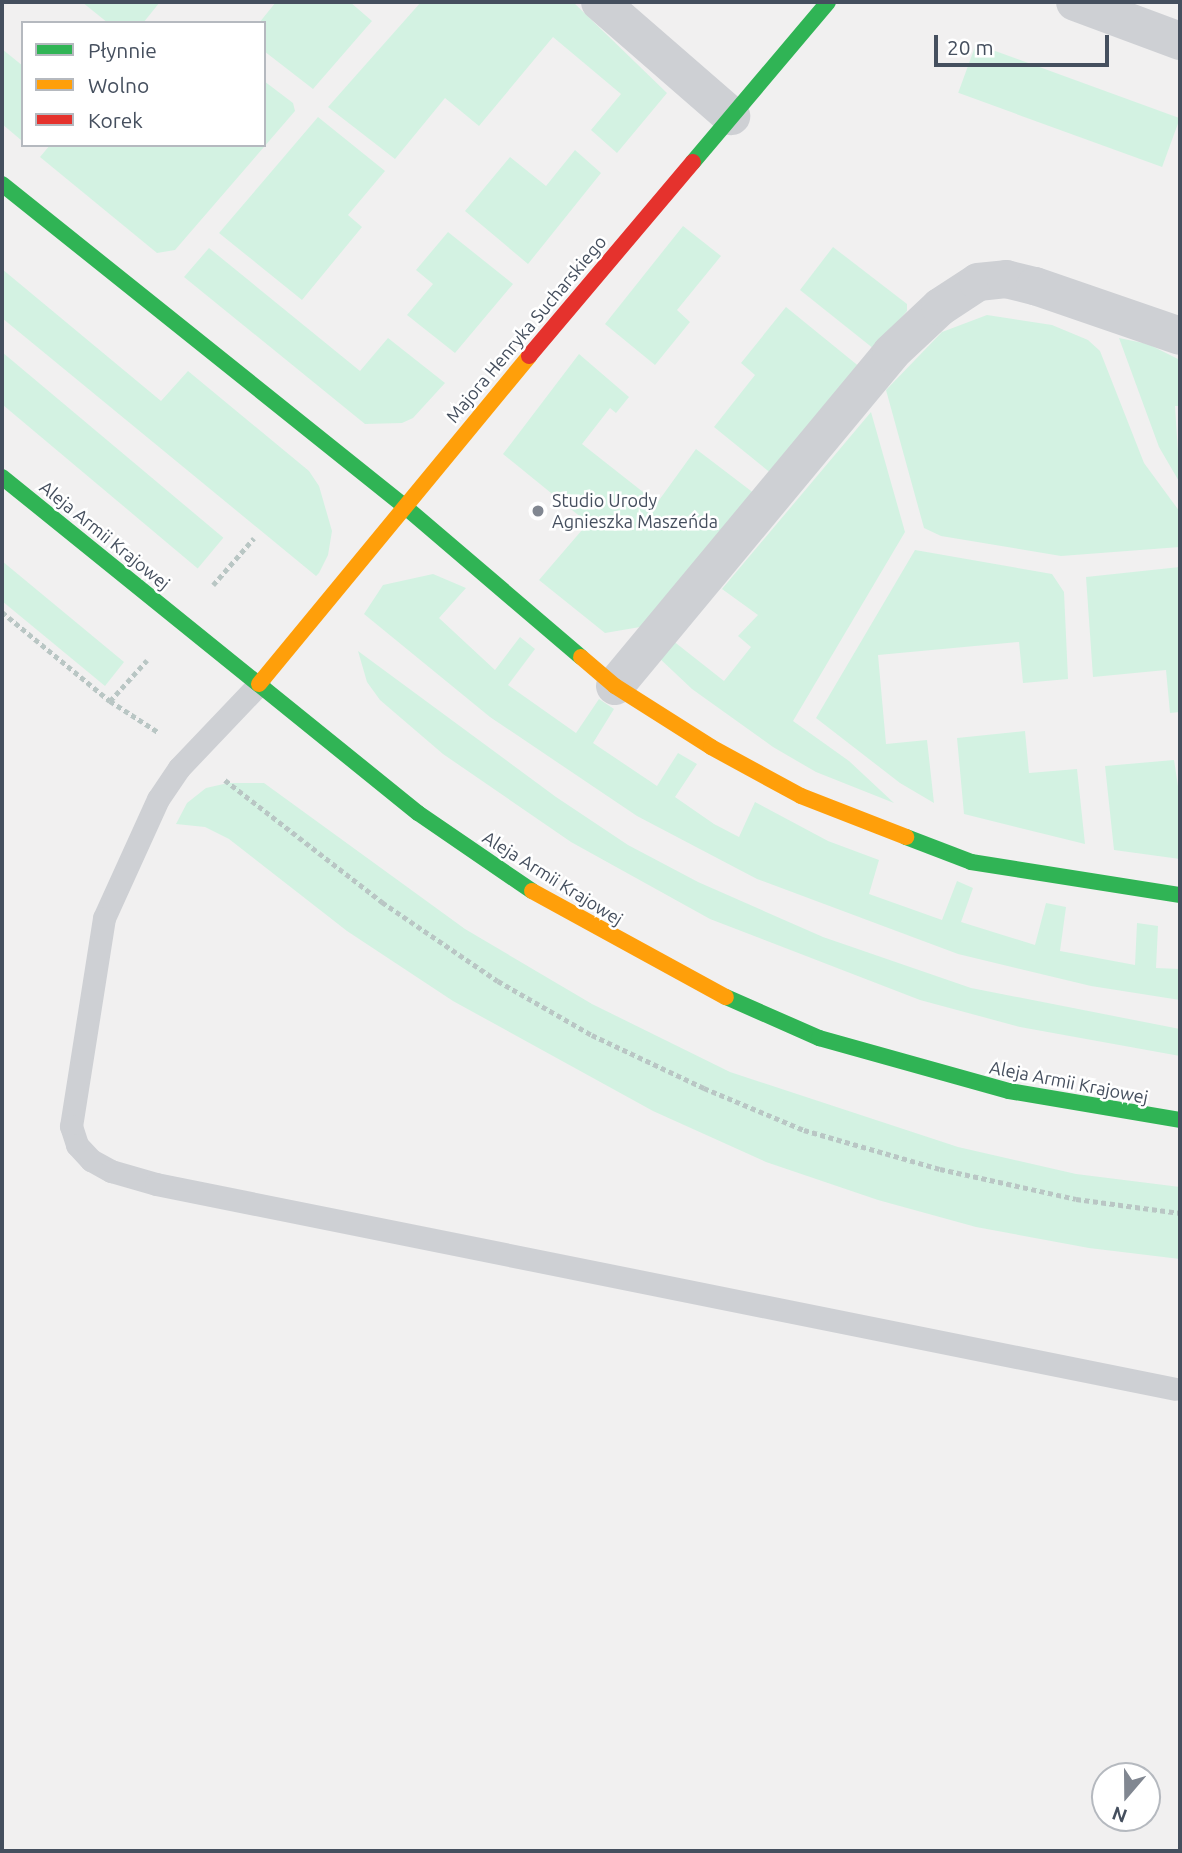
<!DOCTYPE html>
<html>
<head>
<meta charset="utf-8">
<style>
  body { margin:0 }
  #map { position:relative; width:1182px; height:1853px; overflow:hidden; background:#f1f0f0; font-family:Ubuntu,sans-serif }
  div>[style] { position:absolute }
  .green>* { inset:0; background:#d3f2e2; transform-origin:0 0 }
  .path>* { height:4.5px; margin-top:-2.25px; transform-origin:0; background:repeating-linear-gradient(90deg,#b9c6c4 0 5px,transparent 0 8.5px) }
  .lane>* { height:23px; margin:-11.5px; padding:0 11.5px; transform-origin:11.5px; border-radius:11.5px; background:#ced0d4 }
  .street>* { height:38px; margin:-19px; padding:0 19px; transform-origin:19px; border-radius:19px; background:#ced0d4 }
  .fast>* { height:16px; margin:-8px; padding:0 8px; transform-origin:8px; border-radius:8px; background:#30b455 }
  .slow>* { height:16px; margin:-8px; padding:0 8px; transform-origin:8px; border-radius:8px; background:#ff9f0a }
  .jam>* { height:16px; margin:-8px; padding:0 8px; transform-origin:8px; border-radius:8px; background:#e5322d }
  .dots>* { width:19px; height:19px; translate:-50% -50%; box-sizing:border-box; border:4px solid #fff; border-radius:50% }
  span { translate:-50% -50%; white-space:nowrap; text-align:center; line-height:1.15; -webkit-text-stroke:5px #fff; paint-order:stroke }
  .street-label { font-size:18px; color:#454f5e }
  .poi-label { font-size:18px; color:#454f5e }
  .left { translate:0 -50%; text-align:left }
  .frame { position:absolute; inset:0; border:4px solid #454f5e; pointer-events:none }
  .legend { position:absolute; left:21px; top:21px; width:245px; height:126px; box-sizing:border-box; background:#fff; border:2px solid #b5b9bf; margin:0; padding:9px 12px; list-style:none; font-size:21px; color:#454f5e }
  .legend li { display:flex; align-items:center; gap:14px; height:35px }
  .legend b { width:35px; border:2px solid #b5b9bf }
  .north { position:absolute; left:1091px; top:1762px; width:70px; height:70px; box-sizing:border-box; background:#fff; border:2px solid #b5b9bf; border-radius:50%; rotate:200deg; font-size:19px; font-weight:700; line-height:28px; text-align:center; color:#454f5e }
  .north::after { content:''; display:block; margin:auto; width:24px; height:32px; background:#818791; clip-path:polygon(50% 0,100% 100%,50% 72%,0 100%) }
  .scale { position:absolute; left:934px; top:35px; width:175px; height:32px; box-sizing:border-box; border:4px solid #454f5e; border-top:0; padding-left:9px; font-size:21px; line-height:24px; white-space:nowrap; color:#454f5e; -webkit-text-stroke:5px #fff; paint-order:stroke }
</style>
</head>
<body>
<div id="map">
  <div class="green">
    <div style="clip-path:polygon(82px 2px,160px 2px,143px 23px,108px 23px)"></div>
    <div style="clip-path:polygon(276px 2px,350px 2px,372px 21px,313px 89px,264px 51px,264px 23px,259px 23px)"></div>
    <div style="clip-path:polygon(421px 2px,573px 2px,667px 93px,617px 153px,591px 130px,621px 94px,553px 37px,479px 126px,445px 98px,395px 159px,328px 107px)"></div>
    <div style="left:976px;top:44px;width:217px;height:52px;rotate:20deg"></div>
    <div style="clip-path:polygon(2px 49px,23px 66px,21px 140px,2px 124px)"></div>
    <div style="clip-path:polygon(264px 81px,293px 103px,295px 111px,175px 250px,157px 253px,40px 157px,50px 145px,264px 145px)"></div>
    <div style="clip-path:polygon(318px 117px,385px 171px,348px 215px,362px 227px,302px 300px,219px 233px)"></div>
    <div style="clip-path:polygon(575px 150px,601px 173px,528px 264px,465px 211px,510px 157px,546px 186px)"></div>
    <div style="clip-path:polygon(683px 226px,721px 256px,677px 310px,690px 322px,655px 365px,605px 324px)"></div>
    <div style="clip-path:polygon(448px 232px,513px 284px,455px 353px,407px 315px,433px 284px,416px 270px)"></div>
    <div style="clip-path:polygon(833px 247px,907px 304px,907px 311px,874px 349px,800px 290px)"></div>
    <div style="clip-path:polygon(209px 248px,360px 371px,388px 338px,445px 383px,413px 418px,402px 423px,365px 424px,184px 277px)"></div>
    <div style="clip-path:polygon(2px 269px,161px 401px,188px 371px,309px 471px,319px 486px,332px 531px,328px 555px,319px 573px,316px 576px,2px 318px)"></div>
    <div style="clip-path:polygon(786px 307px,861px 368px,772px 474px,714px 427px,755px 375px,741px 363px)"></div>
    <div style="clip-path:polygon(987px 315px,1052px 325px,1088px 340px,1100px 351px,1144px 463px,1180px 512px,1180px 547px,1061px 556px,941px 536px,924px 528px,886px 390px,942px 332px)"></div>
    <div style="clip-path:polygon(1119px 338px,1148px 344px,1180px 360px,1180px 406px,1175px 406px,1180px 483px,1159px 447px)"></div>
    <div style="left:2px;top:352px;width:289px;height:40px;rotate:40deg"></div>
    <div style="clip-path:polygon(579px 354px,629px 397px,616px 413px,610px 408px,582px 444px,657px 503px,696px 449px,755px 494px,646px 626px,605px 633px,539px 580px,588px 523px,503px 454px)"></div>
    <div style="clip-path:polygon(871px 412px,905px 532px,793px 721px,849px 761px,894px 803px,816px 772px,773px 747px,692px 689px,657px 656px,672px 640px,724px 681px,751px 647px,738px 636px,758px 615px,722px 589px)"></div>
    <div style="clip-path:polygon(915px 550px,1052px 574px,1064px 592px,1068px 679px,1023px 683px,1019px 642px,878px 655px,886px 744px,927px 740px,934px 803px,900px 783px,816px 718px)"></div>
    <div style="clip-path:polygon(2px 561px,124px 662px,105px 686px,2px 601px)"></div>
    <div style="clip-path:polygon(1180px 567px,1180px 712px,1170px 713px,1166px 670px,1093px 677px,1086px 577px)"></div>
    <div style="clip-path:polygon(433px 574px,466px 588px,439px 618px,495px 670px,520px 637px,535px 649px,508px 685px,576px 733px,599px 699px,614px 709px,593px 743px,657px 786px,678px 753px,697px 764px,675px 797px,714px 824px,739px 837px,755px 802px,828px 841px,879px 860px,869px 894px,942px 920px,957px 881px,973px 888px,961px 922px,1035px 945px,1046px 903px,1066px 907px,1060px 951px,1135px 965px,1137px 923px,1158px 926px,1156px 968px,1180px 969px,1180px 1000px,1091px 986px,958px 954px,757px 879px,637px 816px,490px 717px,364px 614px,383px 585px)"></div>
    <div style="clip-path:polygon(358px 651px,556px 797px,628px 845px,698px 882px,823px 937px,971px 988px,1180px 1029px,1180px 1056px,1020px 1027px,920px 1000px,710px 919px,571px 842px,443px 754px,380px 700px,367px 682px)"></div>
    <div style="clip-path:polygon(1025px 731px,1029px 773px,1077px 769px,1085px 844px,964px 814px,957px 738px)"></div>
    <div style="clip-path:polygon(1174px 760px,1180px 799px,1180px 859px,1114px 850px,1105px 766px)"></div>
    <div style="clip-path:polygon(228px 783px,264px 783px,465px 929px,592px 1004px,730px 1072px,958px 1147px,1076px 1174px,1180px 1187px,1180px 1259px,1089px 1248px,976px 1227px,878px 1200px,766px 1162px,653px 1111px,453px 1001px,347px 931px,229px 839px,205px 827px,176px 824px,187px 803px,206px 788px)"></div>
  </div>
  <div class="path">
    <div style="left:213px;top:585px;width:62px;rotate:-48.9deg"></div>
    <div style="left:2px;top:612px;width:140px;rotate:39.5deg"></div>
    <div style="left:110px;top:701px;width:55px;rotate:-47.9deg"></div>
    <div style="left:110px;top:701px;width:57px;rotate:32.9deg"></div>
    <div style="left:225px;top:780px;width:199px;rotate:37.8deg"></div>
    <div style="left:382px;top:902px;width:140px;rotate:34.3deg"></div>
    <div style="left:498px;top:981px;width:108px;rotate:29.9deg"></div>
    <div style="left:592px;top:1035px;width:124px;rotate:25.3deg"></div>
    <div style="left:704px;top:1088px;width:108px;rotate:22.8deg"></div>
    <div style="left:804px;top:1130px;width:141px;rotate:16deg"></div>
    <div style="left:940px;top:1169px;width:139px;rotate:12.4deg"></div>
    <div style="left:1076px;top:1199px;width:105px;rotate:7.7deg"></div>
  </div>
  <div class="lane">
    <div style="left:259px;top:684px;width:116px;rotate:133.6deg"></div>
    <div style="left:179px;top:768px;width:37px;rotate:124deg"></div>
    <div style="left:158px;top:799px;width:131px;rotate:114.4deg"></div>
    <div style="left:104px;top:918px;width:211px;rotate:99deg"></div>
    <div style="left:71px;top:1126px;width:20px;rotate:72deg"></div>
    <div style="left:77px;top:1145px;width:21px;rotate:47deg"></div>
    <div style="left:91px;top:1160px;width:23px;rotate:29deg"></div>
    <div style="left:111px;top:1171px;width:47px;rotate:16.1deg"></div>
    <div style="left:156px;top:1184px;width:1039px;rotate:11.37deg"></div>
  </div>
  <div class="street">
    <div style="left:600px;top:2px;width:174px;rotate:41deg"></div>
    <div style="left:1075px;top:2px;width:112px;rotate:20.4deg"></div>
    <div style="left:615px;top:686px;width:433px;rotate:-50.3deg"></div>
    <div style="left:891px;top:353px;width:67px;rotate:-43.2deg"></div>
    <div style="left:940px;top:307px;width:45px;rotate:-33.3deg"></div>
    <div style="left:978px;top:282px;width:28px;rotate:-6deg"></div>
    <div style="left:1006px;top:279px;width:30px;rotate:14deg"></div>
    <div style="left:1035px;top:286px;width:153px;rotate:19deg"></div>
  </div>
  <div class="fast">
    <div style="left:693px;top:162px;width:209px;rotate:-49.8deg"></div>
    <div style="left:2px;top:184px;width:514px;rotate:38.68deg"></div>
    <div style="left:403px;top:505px;width:234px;rotate:40.5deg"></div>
    <div style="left:2px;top:477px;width:535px;rotate:38.93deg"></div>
    <div style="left:418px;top:813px;width:138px;rotate:34.4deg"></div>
    <div style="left:906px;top:837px;width:70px;rotate:21deg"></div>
    <div style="left:971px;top:862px;width:212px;rotate:9deg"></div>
    <div style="left:726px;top:997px;width:102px;rotate:23.8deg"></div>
    <div style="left:819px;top:1038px;width:197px;rotate:15.6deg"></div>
    <div style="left:1009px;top:1091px;width:173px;rotate:9.6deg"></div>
  </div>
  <div class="slow">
    <div style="left:581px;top:657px;width:45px;rotate:40.5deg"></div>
    <div style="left:615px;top:686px;width:114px;rotate:32.4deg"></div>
    <div style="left:711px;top:747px;width:102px;rotate:28.6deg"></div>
    <div style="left:801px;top:796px;width:113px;rotate:21.3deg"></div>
    <div style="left:259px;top:684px;width:425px;rotate:-50.5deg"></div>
    <div style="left:532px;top:891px;width:221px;rotate:28.7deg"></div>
  </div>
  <div class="jam">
    <div style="left:529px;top:356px;width:254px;rotate:-49.8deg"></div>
  </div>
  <div class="dots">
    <div style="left:538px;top:511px;background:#818791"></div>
  </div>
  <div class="street-label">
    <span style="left:526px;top:329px;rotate:-50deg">Majora Henryka Sucharskiego</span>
    <span style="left:105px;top:535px;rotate:39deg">Aleja Armii Krajowej</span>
    <span style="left:553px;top:878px;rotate:32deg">Aleja Armii Krajowej</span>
    <span style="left:1069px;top:1082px;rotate:11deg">Aleja Armii Krajowej</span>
  </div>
  <div class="poi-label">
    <span class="left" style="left:552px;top:511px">Studio Urody<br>Agnieszka Maszeńda</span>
  </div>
  <div class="frame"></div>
  <ul class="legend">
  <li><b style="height:9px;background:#30b455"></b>Płynnie</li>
  <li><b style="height:9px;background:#ff9f0a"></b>Wolno</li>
  <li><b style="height:9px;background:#e5322d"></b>Korek</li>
  </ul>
  <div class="north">N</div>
  <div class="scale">20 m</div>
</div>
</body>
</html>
